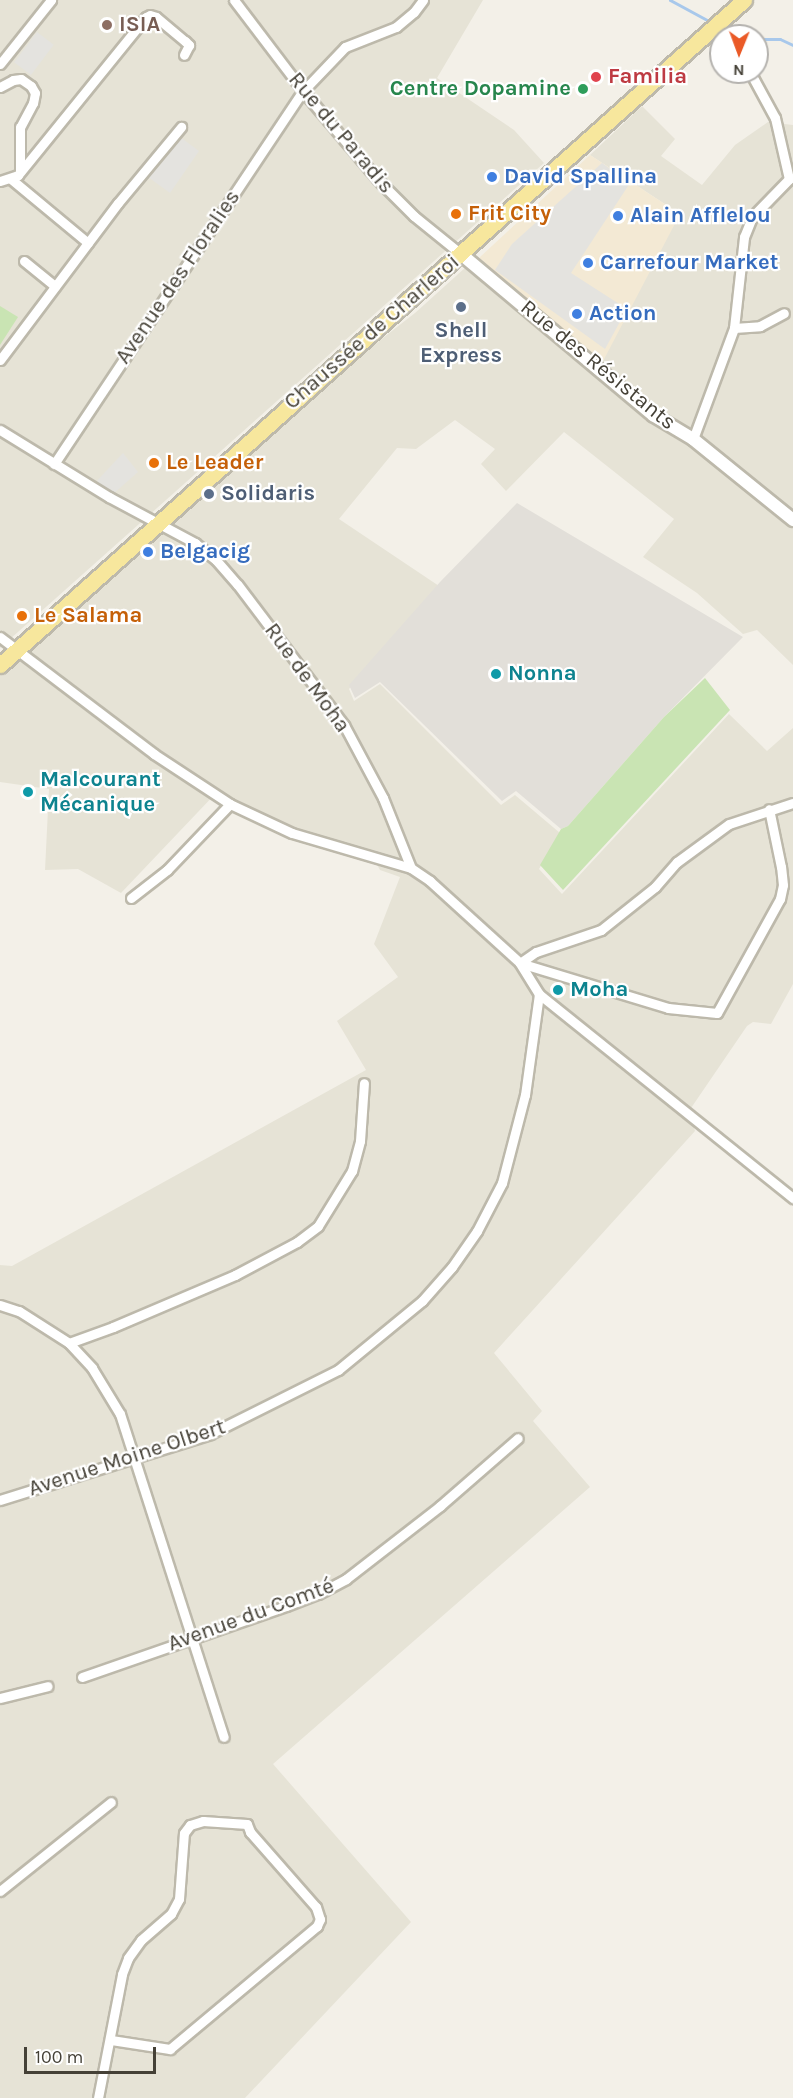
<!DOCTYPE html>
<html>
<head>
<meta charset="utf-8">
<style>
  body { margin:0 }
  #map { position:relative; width:793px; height:2098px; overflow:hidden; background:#f3f0e8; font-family:Karla,sans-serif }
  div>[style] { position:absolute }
  .residential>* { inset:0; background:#e6e3d6 }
  .commercial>* { inset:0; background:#f3e9d4 }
  .industrial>* { inset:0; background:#e2dfd9 }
  .green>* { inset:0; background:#c9e4b3 }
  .parking>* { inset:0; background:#e4e3df; transform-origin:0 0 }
  .stream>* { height:3px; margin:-1.5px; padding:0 1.5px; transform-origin:1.5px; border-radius:1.5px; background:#a8c8eb }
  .roads { filter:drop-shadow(2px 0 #bdb9ab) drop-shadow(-2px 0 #bdb9ab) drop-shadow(0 2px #bdb9ab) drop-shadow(0 -2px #bdb9ab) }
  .minor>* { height:9px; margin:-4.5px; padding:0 4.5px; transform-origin:4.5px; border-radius:4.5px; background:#fff }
  .tertiary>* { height:12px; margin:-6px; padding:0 6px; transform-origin:6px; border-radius:6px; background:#fff }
  .primary>* { height:15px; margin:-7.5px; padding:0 7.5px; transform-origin:7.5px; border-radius:7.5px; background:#f7e79d }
  .dots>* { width:16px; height:16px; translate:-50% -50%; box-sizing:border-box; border:3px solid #fff; border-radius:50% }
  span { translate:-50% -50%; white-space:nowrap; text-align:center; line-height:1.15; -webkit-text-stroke:4.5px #fff; paint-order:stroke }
  .education-label { font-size:22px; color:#785e54; font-weight:700 }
  .left { translate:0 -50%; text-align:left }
  .health-label { font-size:22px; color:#be3a42; font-weight:700 }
  .leisure-label { font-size:22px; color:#27864d; font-weight:700 }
  .right { translate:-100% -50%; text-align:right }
  .street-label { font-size:22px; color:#454137 }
  .shop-label { font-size:22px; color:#366cbe; font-weight:700 }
  .food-label { font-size:22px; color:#c56008; font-weight:700 }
  .service-label { font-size:22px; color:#4e5e75; font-weight:700 }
  .culture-label { font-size:22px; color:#0d838f; font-weight:700 }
  .north { position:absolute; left:709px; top:24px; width:60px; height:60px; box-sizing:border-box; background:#fff; border:2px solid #b5b3af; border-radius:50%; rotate:181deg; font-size:16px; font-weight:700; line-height:24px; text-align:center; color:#454137 }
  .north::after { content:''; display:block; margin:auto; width:21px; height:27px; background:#ea5a27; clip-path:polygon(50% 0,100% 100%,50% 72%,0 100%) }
  .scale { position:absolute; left:24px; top:2047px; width:132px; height:27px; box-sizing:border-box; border:3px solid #454137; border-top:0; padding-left:8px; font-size:18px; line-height:21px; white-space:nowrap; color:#454137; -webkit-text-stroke:4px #fff; paint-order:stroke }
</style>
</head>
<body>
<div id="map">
  <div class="residential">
    <div style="clip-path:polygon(0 0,483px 0,437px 78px,514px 130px,544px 163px,0 648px)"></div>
    <div style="clip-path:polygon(642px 106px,675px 139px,661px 156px,702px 185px,735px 145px,768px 122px,793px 125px,793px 665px,757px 630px,743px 634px,697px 593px,643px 557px,674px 519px,564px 432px,506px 491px,481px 464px,495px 449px,455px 420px,416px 449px,397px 448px,339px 519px,439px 586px,349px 689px,354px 701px,380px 684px,501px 805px,515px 795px,560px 833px,539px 869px,562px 894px,729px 714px,767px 751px,793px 728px,793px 984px,771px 1024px,753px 1022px,747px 1026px,689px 1111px,695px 1131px,494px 1353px,542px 1411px,533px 1421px,590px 1487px,273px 1764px,411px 1922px,245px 2098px,0 2098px,0 1265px,12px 1266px,366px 1070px,337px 1021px,398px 977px,374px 944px,400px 877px,380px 870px,368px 849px,296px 832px,217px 792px,121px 893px,78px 869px,45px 870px,49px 789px,0 782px,0 668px,256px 437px,415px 313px,466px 267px,529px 314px,680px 214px,590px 155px)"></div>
  </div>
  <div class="commercial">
    <div style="clip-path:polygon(590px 155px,680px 214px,601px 365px,480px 264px,480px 257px)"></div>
  </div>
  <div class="industrial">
    <div style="clip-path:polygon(517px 503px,743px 637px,664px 717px,568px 826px,561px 829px,516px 791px,502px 801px,380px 682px,355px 698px,349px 685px,440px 582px)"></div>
  </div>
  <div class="green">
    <div style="clip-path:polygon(0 306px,18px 317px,0 345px)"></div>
    <div style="clip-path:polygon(705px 678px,730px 710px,563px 890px,540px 865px,561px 829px,568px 826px,664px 717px)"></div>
  </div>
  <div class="parking">
    <div style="left:37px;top:32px;width:21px;height:38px;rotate:37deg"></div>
    <div style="clip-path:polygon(176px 134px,199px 151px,170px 193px,148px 177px,161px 161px,157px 158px)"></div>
    <div style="clip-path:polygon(602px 163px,630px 183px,571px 273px,627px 309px,605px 349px,495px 270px,512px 244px)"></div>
    <div style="clip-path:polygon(123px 453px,138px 472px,112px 495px,93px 485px)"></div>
  </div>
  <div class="stream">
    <div style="left:670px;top:0;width:42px;rotate:28.4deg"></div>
    <div style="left:720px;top:35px;width:1px;rotate:45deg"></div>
    <div style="left:757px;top:39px;width:23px"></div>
    <div style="left:780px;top:39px;width:14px;rotate:25deg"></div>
  </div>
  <div class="roads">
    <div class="minor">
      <div style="left:234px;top:0;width:114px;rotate:52.8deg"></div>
      <div style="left:303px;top:91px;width:115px;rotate:49.9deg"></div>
      <div style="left:377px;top:179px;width:52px;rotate:45deg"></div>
      <div style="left:414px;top:216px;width:60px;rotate:39deg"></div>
      <div style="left:0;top:64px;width:82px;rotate:-51.4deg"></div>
      <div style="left:0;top:87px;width:15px;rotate:-28deg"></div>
      <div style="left:13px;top:80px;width:8px;rotate:-7deg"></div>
      <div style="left:21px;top:79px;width:12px;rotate:35deg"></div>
      <div style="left:31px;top:86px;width:8px;rotate:60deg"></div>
      <div style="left:35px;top:93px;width:10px;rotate:101deg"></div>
      <div style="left:33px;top:103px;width:27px;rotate:118deg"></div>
      <div style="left:20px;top:127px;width:43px;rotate:90deg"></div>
      <div style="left:11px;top:179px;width:100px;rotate:39.7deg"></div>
      <div style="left:0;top:181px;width:19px;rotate:-18deg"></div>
      <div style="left:18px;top:175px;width:203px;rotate:-51deg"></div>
      <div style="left:146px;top:17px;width:4px;rotate:-27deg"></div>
      <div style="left:150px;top:15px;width:6px;rotate:18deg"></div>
      <div style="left:156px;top:17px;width:38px;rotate:40deg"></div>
      <div style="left:185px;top:41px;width:6px;rotate:45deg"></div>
      <div style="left:189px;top:45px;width:11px;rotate:117deg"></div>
      <div style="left:24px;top:261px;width:40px;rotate:39deg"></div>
      <div style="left:734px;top:328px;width:26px;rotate:-4deg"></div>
      <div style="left:760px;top:326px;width:27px;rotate:-28deg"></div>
      <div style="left:0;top:360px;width:196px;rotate:-53.1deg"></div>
      <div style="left:118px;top:203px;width:99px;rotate:-50.3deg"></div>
      <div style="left:0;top:430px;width:128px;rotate:31.6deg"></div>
      <div style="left:109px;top:497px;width:98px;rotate:28.1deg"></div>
      <div style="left:195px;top:543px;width:27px;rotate:39deg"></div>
      <div style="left:216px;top:560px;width:33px;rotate:49deg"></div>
      <div style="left:238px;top:585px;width:176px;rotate:52.9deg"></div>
      <div style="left:344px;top:725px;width:83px;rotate:61.9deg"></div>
      <div style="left:383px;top:798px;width:75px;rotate:68.2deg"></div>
      <div style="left:693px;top:439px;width:118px;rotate:-69.7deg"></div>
      <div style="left:734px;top:328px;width:92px;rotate:-83.7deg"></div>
      <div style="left:744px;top:237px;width:22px;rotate:-68deg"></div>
      <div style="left:752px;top:217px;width:53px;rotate:-45.8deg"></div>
      <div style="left:789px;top:179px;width:63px;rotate:-102.9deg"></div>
      <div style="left:775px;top:118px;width:52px;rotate:-118.5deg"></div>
      <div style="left:54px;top:464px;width:448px;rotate:-56.3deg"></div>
      <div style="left:303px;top:91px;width:61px;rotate:-46.3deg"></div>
      <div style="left:345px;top:47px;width:55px;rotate:-21.4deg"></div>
      <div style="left:396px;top:27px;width:23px;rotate:-40deg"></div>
      <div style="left:414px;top:12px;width:15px;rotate:-53deg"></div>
      <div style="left:0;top:637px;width:193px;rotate:37.2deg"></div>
      <div style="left:154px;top:754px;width:91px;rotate:33.3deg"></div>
      <div style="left:230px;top:804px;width:68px;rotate:25.1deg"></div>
      <div style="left:292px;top:833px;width:124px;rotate:16.4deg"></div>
      <div style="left:411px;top:868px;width:23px;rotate:34deg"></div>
      <div style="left:430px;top:881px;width:122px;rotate:42.3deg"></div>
      <div style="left:520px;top:963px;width:155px;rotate:16.9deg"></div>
      <div style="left:668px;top:1008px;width:49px;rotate:5.8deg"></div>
      <div style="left:717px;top:1013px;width:130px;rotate:-61.1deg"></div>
      <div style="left:780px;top:899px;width:14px;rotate:-78deg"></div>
      <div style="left:783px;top:885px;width:18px;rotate:-96deg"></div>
      <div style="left:781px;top:867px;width:59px;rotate:-101.7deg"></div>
      <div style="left:131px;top:898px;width:46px;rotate:-37.9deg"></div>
      <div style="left:167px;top:870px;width:91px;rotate:-46.3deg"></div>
      <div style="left:520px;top:963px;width:19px;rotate:-35deg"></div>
      <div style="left:536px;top:952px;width:69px;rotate:-18.7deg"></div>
      <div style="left:601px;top:930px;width:69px;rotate:-38.5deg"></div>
      <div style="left:655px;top:887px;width:33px;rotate:-49deg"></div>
      <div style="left:677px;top:862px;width:64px;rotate:-36.2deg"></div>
      <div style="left:729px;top:824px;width:67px;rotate:-18.2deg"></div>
      <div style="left:539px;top:994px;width:326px;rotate:38.8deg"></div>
      <div style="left:0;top:1305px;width:20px;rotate:18deg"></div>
      <div style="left:19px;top:1311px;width:59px;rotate:32.6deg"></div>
      <div style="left:69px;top:1343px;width:34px;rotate:47deg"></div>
      <div style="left:92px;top:1368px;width:54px;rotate:58.7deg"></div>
      <div style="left:120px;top:1414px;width:339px;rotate:72.2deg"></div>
      <div style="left:69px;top:1343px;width:47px;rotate:-20deg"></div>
      <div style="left:113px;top:1327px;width:133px;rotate:-23.1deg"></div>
      <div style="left:235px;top:1275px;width:70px;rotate:-28deg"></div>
      <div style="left:297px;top:1242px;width:26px;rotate:-37deg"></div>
      <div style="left:318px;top:1226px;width:65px;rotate:-58.3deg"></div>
      <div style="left:352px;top:1171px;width:31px;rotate:-75deg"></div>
      <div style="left:360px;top:1141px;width:58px;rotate:-86.1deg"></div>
      <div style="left:0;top:1500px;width:220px;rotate:-17.4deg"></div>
      <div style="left:210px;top:1434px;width:143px;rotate:-26.6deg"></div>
      <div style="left:338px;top:1370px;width:109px;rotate:-39.4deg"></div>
      <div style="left:422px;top:1301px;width:45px;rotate:-48.6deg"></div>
      <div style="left:452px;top:1267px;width:44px;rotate:-55.2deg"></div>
      <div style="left:477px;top:1231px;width:54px;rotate:-62.5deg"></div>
      <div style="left:502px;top:1183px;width:91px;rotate:-75.4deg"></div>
      <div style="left:525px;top:1095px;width:102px;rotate:-82.1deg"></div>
      <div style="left:539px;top:994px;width:36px;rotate:-122deg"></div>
      <div style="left:82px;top:1677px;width:216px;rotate:-19.2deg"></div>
      <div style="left:286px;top:1606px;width:34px;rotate:-21deg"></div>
      <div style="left:318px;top:1594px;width:32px;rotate:-28deg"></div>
      <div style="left:346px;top:1579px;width:119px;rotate:-37.8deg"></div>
      <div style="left:440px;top:1506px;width:103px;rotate:-41.1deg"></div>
      <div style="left:0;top:1698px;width:49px;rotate:-14deg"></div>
      <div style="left:0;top:1891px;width:142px;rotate:-38.7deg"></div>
      <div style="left:98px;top:2098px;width:126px;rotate:-79deg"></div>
      <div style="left:122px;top:1974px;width:17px;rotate:-69deg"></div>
      <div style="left:128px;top:1958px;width:22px;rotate:-54deg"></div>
      <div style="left:141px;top:1940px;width:40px;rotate:-41deg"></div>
      <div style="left:171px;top:1914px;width:17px;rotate:-62deg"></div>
      <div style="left:179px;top:1899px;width:66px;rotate:-85.7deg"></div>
      <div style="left:184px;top:1833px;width:10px;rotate:-53deg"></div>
      <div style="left:190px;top:1825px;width:14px;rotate:-17deg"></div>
      <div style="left:203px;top:1821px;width:44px;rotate:3.9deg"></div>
      <div style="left:247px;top:1824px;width:9px;rotate:69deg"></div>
      <div style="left:250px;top:1832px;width:100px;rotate:48.7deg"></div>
      <div style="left:316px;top:1907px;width:13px;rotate:72deg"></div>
      <div style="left:320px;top:1919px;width:8px;rotate:113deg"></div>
      <div style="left:317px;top:1926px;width:192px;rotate:140.1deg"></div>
      <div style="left:170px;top:2049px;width:60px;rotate:-171.3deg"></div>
    </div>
    <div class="tertiary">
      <div style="left:461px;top:254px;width:251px;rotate:40deg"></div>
      <div style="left:653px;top:415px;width:47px;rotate:31deg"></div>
      <div style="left:693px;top:439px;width:129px;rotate:39deg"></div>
    </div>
    <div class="primary">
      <div style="left:0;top:665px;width:998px;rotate:-41.79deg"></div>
    </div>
  </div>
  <div class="dots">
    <div style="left:107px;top:25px;background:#8d6e63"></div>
    <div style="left:596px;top:77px;background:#e0444e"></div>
    <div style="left:583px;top:89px;background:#2e9e5b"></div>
    <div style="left:492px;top:177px;background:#3f7fe0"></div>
    <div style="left:456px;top:214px;background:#e8710a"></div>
    <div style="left:618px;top:216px;background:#3f7fe0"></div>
    <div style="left:588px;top:263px;background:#3f7fe0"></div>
    <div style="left:461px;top:307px;background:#5c6f8a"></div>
    <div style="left:577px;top:314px;background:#3f7fe0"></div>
    <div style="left:154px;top:463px;background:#e8710a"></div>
    <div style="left:209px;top:494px;background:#5c6f8a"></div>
    <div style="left:148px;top:552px;background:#3f7fe0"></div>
    <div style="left:22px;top:616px;background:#e8710a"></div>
    <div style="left:496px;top:674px;background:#0f9aa8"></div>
    <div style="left:28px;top:792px;background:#0f9aa8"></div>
    <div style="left:558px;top:990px;background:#0f9aa8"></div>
  </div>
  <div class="education-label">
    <span class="left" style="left:119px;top:25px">ISIA</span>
  </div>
  <div class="health-label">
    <span class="left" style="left:608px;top:77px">Familia</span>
  </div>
  <div class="leisure-label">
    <span class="right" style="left:571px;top:89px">Centre Dopamine</span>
  </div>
  <div class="street-label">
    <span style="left:341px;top:133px;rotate:50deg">Rue du Paradis</span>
    <span style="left:178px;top:277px;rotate:-56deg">Avenue des Floralies</span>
    <span style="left:372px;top:332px;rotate:-41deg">Chaussée de Charleroi</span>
    <span style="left:598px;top:365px;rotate:39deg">Rue des Résistants</span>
    <span style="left:307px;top:678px;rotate:54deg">Rue de Moha</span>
    <span style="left:127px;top:1458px;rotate:-18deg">Avenue Moine Olbert</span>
    <span style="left:251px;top:1615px;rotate:-20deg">Avenue du Comté</span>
  </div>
  <div class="shop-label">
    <span class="left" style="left:504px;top:177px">David Spallina</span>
    <span class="left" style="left:630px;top:216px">Alain Afflelou</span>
    <span class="left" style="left:600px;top:263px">Carrefour Market</span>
    <span class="left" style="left:589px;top:314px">Action</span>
    <span class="left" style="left:160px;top:552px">Belgacig</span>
  </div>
  <div class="food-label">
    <span class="left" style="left:468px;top:214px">Frit City</span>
    <span class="left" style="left:166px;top:463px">Le Leader</span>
    <span class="left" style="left:34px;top:616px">Le Salama</span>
  </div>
  <div class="service-label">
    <span style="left:461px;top:343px">Shell<br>Express</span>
    <span class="left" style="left:221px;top:494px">Solidaris</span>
  </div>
  <div class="culture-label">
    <span class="left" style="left:508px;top:674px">Nonna</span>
    <span class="left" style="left:40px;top:792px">Malcourant<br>Mécanique</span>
    <span class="left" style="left:570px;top:990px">Moha</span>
  </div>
  <div class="north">N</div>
  <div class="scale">100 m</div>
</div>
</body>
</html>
